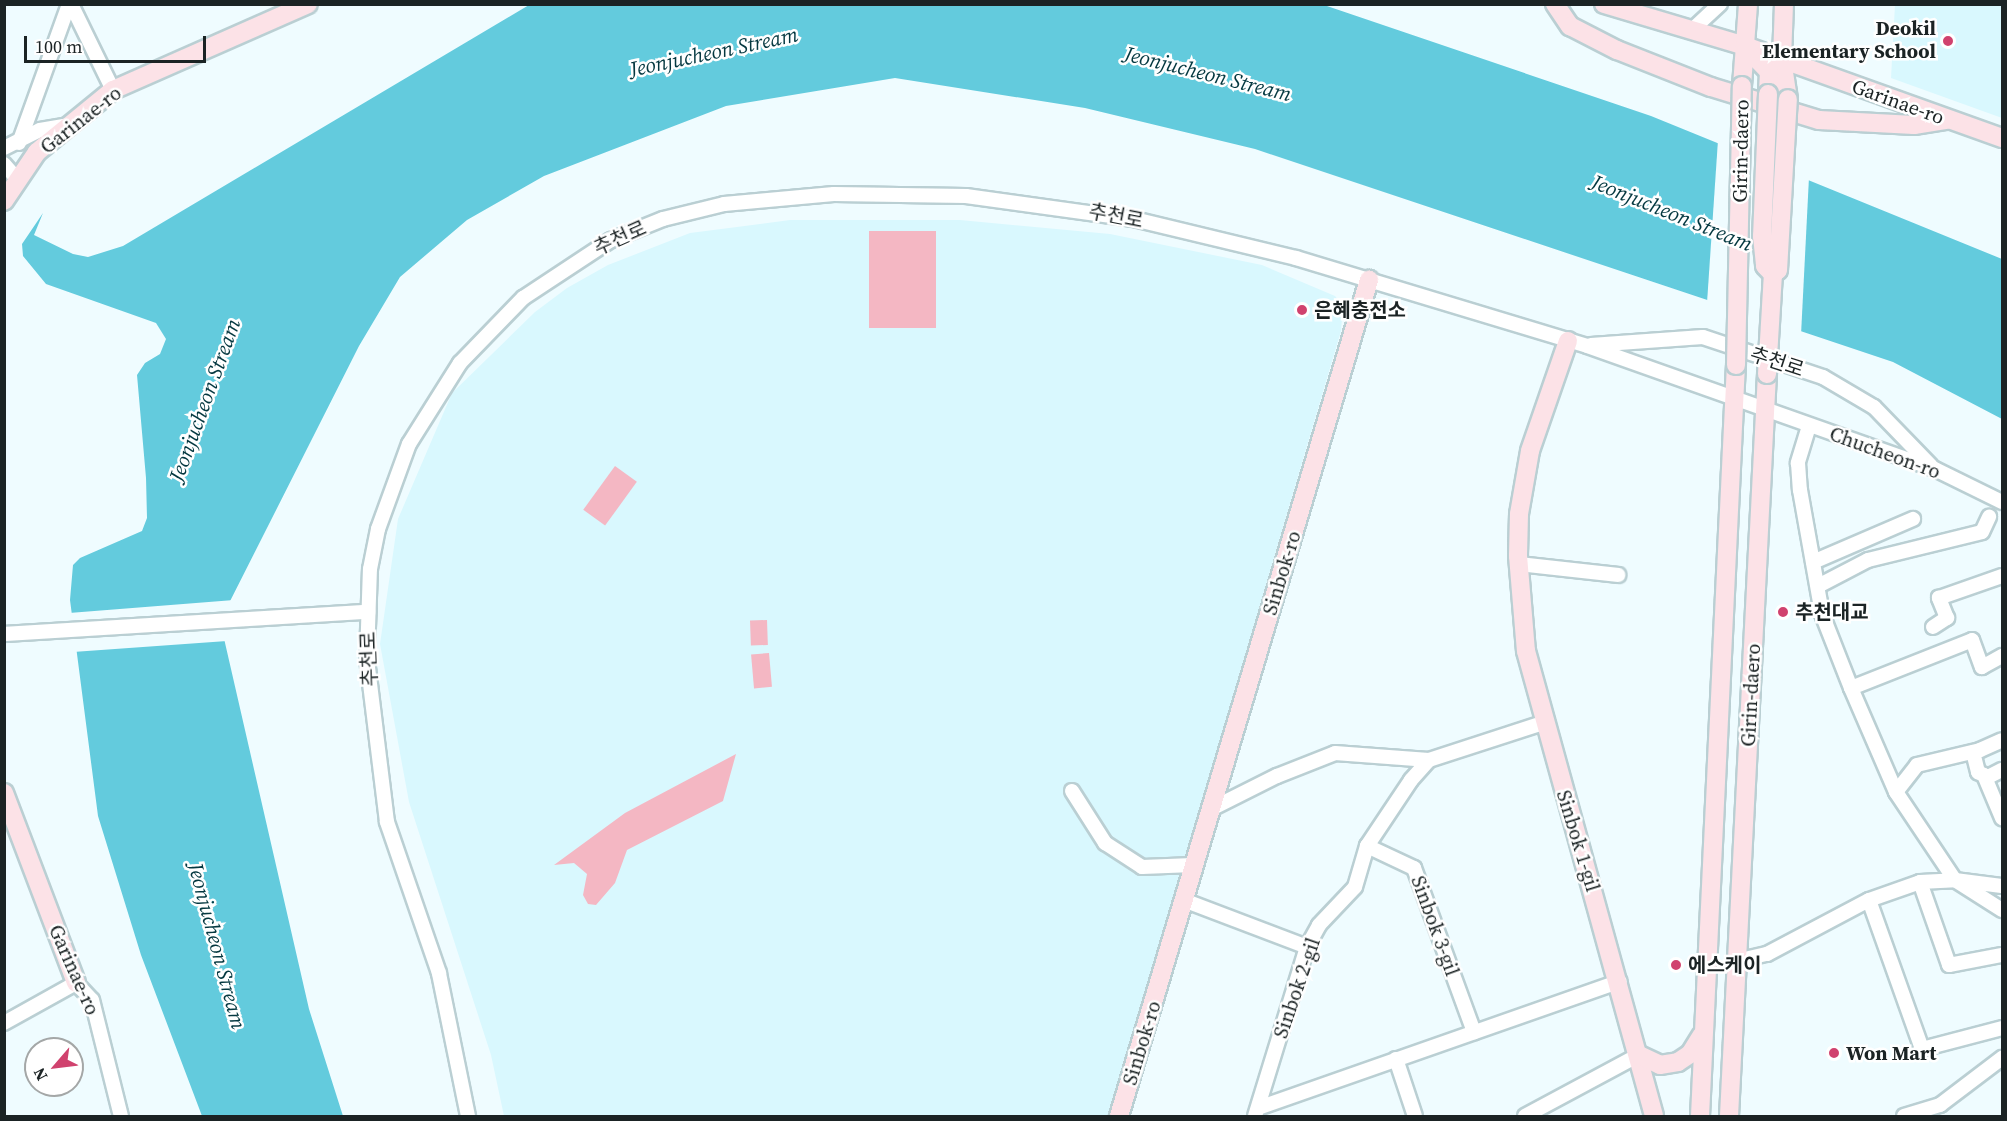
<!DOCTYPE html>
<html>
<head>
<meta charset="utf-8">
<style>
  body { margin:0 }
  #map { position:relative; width:2007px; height:1121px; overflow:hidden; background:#effcff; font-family:"Source Serif 4","Noto Sans KR",serif }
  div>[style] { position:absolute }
  .built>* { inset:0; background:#d9f8fe }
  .green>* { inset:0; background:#f4b7c3; transform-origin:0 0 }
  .water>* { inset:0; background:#63cbdd }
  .pier>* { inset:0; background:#effcff }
  .roads { filter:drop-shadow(2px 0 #bacfd3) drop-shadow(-2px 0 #bacfd3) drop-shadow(0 2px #bacfd3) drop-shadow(0 -2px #bacfd3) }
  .street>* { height:14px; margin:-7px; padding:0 7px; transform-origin:7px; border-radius:7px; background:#fff }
  .secondary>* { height:18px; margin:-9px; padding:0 9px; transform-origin:9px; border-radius:9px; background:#fce2e7 }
  .bridges { filter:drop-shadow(2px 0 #bacfd3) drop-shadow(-2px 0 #bacfd3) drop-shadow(0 2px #bacfd3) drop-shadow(0 -2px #bacfd3) }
  .secondary-bridge>* { height:18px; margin:-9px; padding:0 9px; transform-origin:9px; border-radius:9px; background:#fce2e7 }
  .dots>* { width:16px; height:16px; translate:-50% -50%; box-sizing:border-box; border:3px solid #fff; border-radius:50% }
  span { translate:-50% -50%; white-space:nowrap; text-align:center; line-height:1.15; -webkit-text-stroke:5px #fff; paint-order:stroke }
  .poi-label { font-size:20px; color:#1b2324; font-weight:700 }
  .right { translate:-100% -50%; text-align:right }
  .left { translate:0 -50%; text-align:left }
  .street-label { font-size:20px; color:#1b2324 }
  .water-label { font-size:21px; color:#043840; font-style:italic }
  .frame { position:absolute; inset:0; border:6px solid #1b2324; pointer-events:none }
  .north { position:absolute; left:24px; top:1037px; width:60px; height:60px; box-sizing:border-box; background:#fff; border:2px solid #a4a7a7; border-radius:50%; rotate:242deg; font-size:16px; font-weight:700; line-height:24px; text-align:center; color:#1b2324 }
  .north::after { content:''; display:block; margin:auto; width:21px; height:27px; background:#d0426e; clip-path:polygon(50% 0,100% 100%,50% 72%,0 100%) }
  .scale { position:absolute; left:24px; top:36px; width:182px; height:27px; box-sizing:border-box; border:3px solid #1b2324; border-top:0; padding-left:8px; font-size:18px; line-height:21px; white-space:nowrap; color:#1b2324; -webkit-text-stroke:4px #fff; paint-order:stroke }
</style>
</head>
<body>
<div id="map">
  <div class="built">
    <div style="clip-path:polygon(1895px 5px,2002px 5px,2002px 118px,1891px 78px)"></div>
    <div style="clip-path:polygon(790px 220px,960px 220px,1110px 234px,1262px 265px,1335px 296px,1343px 306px,1341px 331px,1109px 1116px,504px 1116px,491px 1055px,409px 802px,380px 644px,398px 519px,452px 393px,535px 312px,567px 288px,608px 265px,690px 233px)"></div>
  </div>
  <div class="green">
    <div style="left:869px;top:231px;width:67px;height:97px"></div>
    <div style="left:615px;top:466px;width:27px;height:54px;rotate:36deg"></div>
    <div style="left:767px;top:620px;width:25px;height:17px;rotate:88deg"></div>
    <div style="left:769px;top:653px;width:34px;height:18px;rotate:85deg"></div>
    <div style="clip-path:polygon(736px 754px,723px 801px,627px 850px,615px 883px,596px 905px,588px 904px,583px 895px,587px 874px,574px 863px,554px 865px,625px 813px)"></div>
  </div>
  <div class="water">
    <div style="clip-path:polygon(529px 5px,1324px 5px,1651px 116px,2002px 259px,2002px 419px,1893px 362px,1255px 149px,1085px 108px,895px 78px,726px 106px,544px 176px,467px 220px,400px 277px,359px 346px,220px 621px,309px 1009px,343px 1116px,202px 1116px,141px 955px,98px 816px,70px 600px,73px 565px,80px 558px,142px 531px,147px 518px,146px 478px,137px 375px,145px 363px,160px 354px,166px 339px,156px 323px,46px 284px,23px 256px,22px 244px,43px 213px,34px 235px,73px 254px,88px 257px,123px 246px)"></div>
  </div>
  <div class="pier">
    <div style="clip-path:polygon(1718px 140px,1809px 177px,1801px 335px,1707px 303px)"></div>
    <div style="clip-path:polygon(234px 600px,223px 622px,227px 641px,73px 652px,69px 613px)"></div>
  </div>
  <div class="roads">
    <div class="street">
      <div style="left:71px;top:4px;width:96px;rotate:64deg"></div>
      <div style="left:1693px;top:29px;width:37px;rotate:-43deg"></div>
      <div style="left:19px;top:143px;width:148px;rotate:-70.2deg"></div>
      <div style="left:4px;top:148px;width:40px;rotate:-26.6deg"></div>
      <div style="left:40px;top:130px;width:27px;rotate:-10deg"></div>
      <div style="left:4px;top:164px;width:20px;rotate:49deg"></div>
      <div style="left:1591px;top:345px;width:112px;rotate:-4.1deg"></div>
      <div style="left:1703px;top:337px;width:126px;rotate:18.4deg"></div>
      <div style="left:1823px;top:377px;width:59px;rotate:30.5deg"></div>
      <div style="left:1874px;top:407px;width:82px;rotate:46deg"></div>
      <div style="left:1809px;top:426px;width:39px;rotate:107deg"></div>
      <div style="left:1798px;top:463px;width:27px;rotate:86deg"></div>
      <div style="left:1800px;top:490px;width:126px;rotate:79.9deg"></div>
      <div style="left:1822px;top:614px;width:79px;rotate:68.6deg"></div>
      <div style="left:1851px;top:688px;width:113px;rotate:66.6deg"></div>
      <div style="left:1896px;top:792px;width:106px;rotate:56.2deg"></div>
      <div style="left:1955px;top:880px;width:56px;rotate:32.6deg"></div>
      <div style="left:1813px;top:562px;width:109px;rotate:-23.3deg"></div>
      <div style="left:1519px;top:564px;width:100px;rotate:6.3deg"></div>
      <div style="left:1818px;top:586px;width:56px;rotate:-27.5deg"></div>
      <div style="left:1868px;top:560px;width:117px;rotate:-13.8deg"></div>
      <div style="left:1982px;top:532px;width:17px;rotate:-65deg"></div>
      <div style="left:1933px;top:627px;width:17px;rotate:-33deg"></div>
      <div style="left:1947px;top:618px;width:22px;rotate:-112deg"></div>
      <div style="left:1939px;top:598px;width:67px;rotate:-19.2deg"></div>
      <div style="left:4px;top:634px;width:365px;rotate:-3.5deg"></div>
      <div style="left:1851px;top:688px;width:130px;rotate:-21.6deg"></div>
      <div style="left:1972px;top:640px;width:29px;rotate:70deg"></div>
      <div style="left:1982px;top:667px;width:23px;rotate:-29deg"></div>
      <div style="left:1973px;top:752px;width:21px;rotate:76deg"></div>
      <div style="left:1978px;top:772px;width:7px;rotate:27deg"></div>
      <div style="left:1984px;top:775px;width:47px;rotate:67.3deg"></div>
      <div style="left:1986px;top:778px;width:18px;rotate:-27deg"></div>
      <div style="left:1072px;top:791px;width:62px;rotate:57.6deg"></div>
      <div style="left:1105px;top:843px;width:44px;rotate:33deg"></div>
      <div style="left:1142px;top:867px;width:51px;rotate:-2.2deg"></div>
      <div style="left:1896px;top:792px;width:34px;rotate:-52deg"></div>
      <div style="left:1917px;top:765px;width:65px;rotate:-13.4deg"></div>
      <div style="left:1980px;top:750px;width:24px;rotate:-24deg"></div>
      <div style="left:1211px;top:809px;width:74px;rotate:-26.6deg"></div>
      <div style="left:1277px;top:776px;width:62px;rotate:-21.6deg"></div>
      <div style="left:1335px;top:753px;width:94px;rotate:4.3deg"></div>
      <div style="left:1367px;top:846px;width:52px;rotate:25.1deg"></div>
      <div style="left:1414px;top:868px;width:175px;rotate:69.9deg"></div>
      <div style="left:1920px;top:882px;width:88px;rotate:70.7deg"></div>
      <div style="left:1949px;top:965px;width:54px;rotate:-10.7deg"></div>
      <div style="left:1869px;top:900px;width:158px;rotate:70.4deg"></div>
      <div style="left:1922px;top:1049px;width:83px;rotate:-14.7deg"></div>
      <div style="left:1186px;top:901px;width:129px;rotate:20.8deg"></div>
      <div style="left:1736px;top:961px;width:32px;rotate:-13deg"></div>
      <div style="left:1767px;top:954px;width:115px;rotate:-27.9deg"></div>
      <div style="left:1869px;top:900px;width:54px;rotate:-19.4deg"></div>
      <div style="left:1920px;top:882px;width:35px;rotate:-3deg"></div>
      <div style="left:1955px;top:880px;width:47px;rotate:7.3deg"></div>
      <div style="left:4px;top:1023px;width:82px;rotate:-29.1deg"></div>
      <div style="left:76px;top:983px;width:23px;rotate:47deg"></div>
      <div style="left:92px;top:1000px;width:120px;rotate:76deg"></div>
      <div style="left:1396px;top:1059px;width:60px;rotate:71.6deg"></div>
      <div style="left:1261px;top:1107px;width:380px;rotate:-19.3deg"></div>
      <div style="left:468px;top:1116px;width:146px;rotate:-101.5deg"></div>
      <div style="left:439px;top:973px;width:160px;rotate:-109deg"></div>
      <div style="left:387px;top:822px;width:165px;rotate:-97deg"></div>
      <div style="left:367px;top:658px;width:89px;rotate:-88.1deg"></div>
      <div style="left:370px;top:569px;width:41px;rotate:-78.7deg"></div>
      <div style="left:378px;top:529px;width:90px;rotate:-70deg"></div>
      <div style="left:409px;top:444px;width:96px;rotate:-57.8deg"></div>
      <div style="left:460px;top:363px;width:91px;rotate:-45.9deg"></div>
      <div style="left:523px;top:298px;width:105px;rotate:-33.4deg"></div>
      <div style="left:611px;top:240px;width:56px;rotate:-22deg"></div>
      <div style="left:663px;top:219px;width:63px;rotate:-13.8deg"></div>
      <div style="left:724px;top:204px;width:110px;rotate:-5.2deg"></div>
      <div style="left:834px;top:194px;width:132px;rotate:0.9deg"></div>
      <div style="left:966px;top:196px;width:174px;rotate:7.9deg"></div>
      <div style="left:1138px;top:220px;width:163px;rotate:13.5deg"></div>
      <div style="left:1296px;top:258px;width:304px;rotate:16.8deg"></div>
      <div style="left:1587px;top:346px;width:369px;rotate:19.5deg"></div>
      <div style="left:1935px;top:469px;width:75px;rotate:26.2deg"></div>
      <div style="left:1255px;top:1116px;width:177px;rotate:-72.9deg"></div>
      <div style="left:1307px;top:947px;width:25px;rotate:-61deg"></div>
      <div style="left:1319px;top:925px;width:52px;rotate:-46.5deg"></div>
      <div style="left:1355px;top:887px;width:43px;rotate:-73.7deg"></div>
      <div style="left:1367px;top:846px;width:79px;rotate:-56.3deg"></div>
      <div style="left:1411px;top:780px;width:27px;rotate:-48deg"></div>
      <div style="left:1429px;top:760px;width:120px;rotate:-18deg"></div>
      <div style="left:1525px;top:1116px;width:129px;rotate:-28.2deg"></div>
      <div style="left:1904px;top:1116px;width:38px;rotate:-17deg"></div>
      <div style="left:1940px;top:1105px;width:78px;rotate:-37.2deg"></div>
    </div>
    <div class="secondary">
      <div style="left:1555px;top:4px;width:27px;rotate:56deg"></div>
      <div style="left:1570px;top:26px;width:53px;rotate:27.1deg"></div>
      <div style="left:1617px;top:50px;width:101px;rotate:21.5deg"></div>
      <div style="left:1711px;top:87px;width:113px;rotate:17deg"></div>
      <div style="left:1819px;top:120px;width:95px;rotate:3deg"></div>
      <div style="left:1914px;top:125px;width:33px;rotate:-9deg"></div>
      <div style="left:1604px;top:4px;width:147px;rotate:16.6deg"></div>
      <div style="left:1745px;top:46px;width:273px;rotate:19.7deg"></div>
      <div style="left:1784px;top:4px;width:55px;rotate:92.1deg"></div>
      <div style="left:1782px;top:59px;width:40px;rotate:81.5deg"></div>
      <div style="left:1748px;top:50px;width:30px;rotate:46deg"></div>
      <div style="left:1769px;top:72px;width:22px;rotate:93deg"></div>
      <div style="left:1742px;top:86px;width:82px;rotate:-85.8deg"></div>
      <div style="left:4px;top:201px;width:59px;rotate:-56deg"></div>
      <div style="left:37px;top:152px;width:98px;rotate:-39.2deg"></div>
      <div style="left:113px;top:90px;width:213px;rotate:-23.8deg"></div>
      <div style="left:1568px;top:341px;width:116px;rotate:109.1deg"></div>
      <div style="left:1530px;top:451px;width:64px;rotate:99.9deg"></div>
      <div style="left:1519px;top:514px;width:42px;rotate:91.4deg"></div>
      <div style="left:1518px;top:556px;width:95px;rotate:85.2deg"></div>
      <div style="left:1526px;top:651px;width:482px;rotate:74.6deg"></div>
      <div style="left:4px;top:793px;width:203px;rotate:69.2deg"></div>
      <div style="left:1639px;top:1055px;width:23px;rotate:25deg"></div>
      <div style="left:1660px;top:1065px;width:18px;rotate:-9deg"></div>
      <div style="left:1678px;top:1062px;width:14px;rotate:-34deg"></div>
      <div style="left:1690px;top:1054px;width:22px;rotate:-58deg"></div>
      <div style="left:1119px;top:1116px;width:873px;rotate:-73.35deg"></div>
      <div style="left:1700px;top:1116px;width:752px;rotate:-87.26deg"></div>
      <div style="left:1729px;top:1116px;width:743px;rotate:-87.07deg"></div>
    </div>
  </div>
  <div class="bridges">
    <div class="secondary-bridge">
      <div style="left:1768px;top:94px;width:142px;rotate:92.4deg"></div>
      <div style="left:1762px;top:236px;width:30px;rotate:84deg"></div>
      <div style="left:1765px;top:266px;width:11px;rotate:45deg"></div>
      <div style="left:1736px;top:365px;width:279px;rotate:-88.8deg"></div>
      <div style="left:1767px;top:374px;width:100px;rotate:-86.6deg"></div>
      <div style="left:1773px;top:274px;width:6px;rotate:-39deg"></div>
      <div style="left:1778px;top:270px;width:171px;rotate:-86.7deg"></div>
    </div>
  </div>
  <div class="dots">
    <div style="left:1948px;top:41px;background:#d0426e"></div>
    <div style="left:1302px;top:310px;background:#d0426e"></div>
    <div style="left:1783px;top:612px;background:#d0426e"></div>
    <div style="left:1676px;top:965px;background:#d0426e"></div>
    <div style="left:1834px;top:1053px;background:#d0426e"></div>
  </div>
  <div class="poi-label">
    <span class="right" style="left:1936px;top:40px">Deokil<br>Elementary School</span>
    <span class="left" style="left:1314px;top:310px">은혜충전소</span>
    <span class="left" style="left:1795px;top:612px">추천대교</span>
    <span class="left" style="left:1688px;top:965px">에스케이</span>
    <span class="left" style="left:1846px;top:1053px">Won Mart</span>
  </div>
  <div class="street-label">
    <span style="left:1898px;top:102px;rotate:20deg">Garinae-ro</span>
    <span style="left:81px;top:120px;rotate:-38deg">Garinae-ro</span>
    <span style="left:1741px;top:151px;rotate:-89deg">Girin-daero</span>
    <span style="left:1116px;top:216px;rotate:11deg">추천로</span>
    <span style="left:620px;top:238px;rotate:-24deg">추천로</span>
    <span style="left:1777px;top:362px;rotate:18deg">추천로</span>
    <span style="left:1885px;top:453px;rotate:20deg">Chucheon-ro</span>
    <span style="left:1282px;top:573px;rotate:-73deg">Sinbok-ro</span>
    <span style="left:369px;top:659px;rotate:-92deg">추천로</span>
    <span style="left:1751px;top:695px;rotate:-87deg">Girin-daero</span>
    <span style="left:1578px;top:841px;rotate:73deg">Sinbok 1-gil</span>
    <span style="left:1435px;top:926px;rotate:70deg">Sinbok 3-gil</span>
    <span style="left:74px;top:970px;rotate:66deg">Garinae-ro</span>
    <span style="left:1297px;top:988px;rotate:-71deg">Sinbok 2-gil</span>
    <span style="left:1142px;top:1043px;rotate:-73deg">Sinbok-ro</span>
  </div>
  <div class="water-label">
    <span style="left:714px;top:52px;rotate:-12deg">Jeonjucheon Stream</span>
    <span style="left:1208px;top:74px;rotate:14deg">Jeonjucheon Stream</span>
    <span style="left:1672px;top:213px;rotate:22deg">Jeonjucheon Stream</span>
    <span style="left:205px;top:400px;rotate:-70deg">Jeonjucheon Stream</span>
    <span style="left:217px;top:946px;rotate:75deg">Jeonjucheon Stream</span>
  </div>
  <div class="frame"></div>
  <div class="north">N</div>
  <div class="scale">100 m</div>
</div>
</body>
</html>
